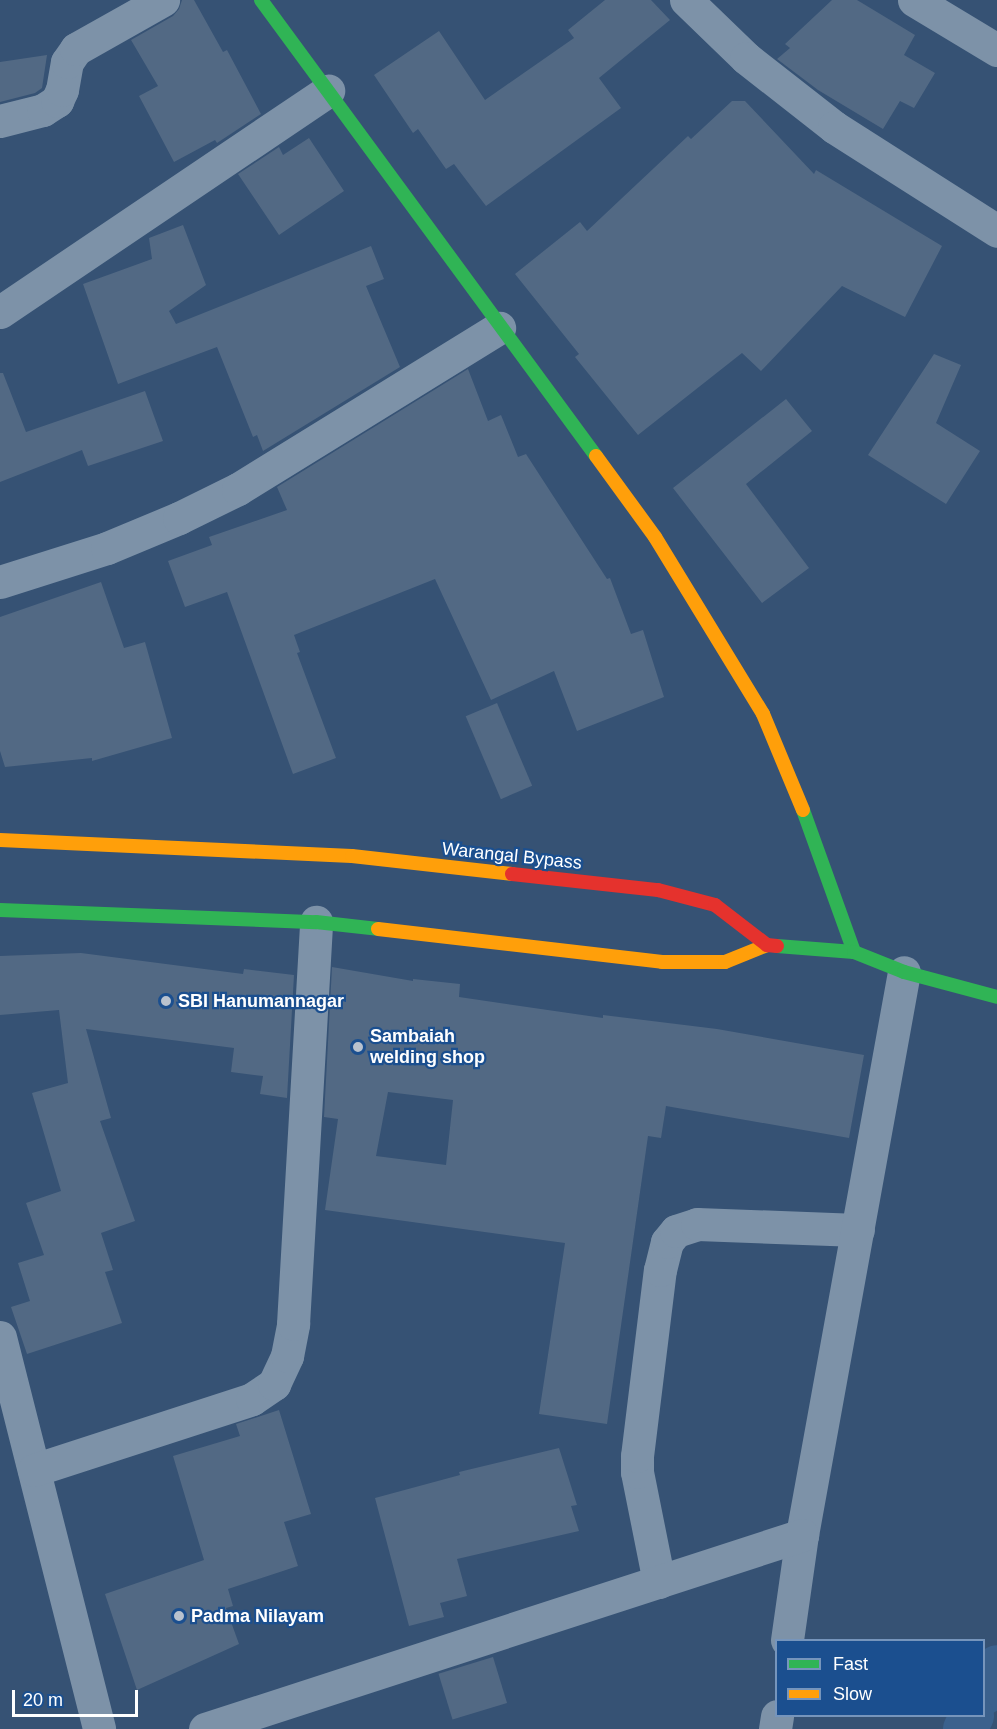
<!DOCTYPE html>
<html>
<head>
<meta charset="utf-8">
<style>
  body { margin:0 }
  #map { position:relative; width:997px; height:1729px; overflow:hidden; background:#365274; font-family:Arial,sans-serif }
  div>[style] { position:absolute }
  .canal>* { height:44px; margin:-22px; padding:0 22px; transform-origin:22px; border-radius:22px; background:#3b618d }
  .building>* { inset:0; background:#526984; transform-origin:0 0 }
  .street>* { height:33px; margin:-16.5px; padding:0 16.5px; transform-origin:16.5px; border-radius:16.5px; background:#7d92a8 }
  .fast>* { height:14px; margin:-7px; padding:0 7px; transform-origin:7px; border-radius:7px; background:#30b455 }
  .slow>* { height:14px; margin:-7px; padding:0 7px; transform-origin:7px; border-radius:7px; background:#ff9f0a }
  .jam>* { height:14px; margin:-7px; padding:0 7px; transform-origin:7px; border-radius:7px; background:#e5322d }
  .dots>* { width:16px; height:16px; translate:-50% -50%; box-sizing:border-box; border:3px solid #1b4f8f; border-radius:50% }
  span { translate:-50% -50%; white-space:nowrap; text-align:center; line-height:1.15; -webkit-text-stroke:4.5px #1b4f8f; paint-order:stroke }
  .street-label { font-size:18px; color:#fff }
  .poi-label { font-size:18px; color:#fff; font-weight:700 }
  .left { translate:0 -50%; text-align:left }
  .legend { position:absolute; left:775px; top:1639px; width:210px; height:78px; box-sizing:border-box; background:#1b4f8f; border:2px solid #7695bc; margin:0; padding:8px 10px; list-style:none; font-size:18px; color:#fff }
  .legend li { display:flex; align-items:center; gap:12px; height:30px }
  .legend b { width:30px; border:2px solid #7695bc }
  .scale { position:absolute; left:12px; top:1690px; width:126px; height:27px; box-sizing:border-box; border:3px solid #fff; border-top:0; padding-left:8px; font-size:18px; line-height:21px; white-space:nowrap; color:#fff; -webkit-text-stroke:4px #1b4f8f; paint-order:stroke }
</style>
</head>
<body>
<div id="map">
  <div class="canal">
    <div style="left:984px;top:1693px;width:29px;rotate:-63deg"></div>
    <div style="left:965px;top:1729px;width:15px;rotate:-62deg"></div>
  </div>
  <div class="building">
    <div style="clip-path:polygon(182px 0,194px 0,223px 52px,227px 50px,261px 114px,217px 143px,215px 140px,174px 162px,139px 96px,158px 86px,131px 40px,173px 16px,179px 9px)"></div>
    <div style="clip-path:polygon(605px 0,651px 0,670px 20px,599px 78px,621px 108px,486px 206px,454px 164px,446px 169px,418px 129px,413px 133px,374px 75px,439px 31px,485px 100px,574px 38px,568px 30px)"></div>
    <div style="clip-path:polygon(832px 0,857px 0,915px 35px,904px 55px,935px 73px,914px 108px,900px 101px,883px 129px,818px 90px,777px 59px,790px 48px,785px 44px)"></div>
    <div style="clip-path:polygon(47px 55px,42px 88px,35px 93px,0 102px,0 62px)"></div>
    <div style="clip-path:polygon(732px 101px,745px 101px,814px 174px,816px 170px,942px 246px,905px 317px,842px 286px,761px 371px,742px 353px,638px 435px,575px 357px,579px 354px,515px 274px,580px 222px,587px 231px,688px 136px,691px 139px)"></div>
    <div style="clip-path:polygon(309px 138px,344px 191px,279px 235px,238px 174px,279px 147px,283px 155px)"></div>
    <div style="clip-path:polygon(183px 225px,206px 285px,169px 311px,176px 324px,371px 246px,384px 279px,366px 286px,400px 367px,263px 451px,257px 435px,253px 437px,217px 347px,118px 384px,83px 284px,152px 259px,149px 238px)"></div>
    <div style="clip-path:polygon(934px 354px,961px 365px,936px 423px,980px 451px,946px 504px,868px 455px)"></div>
    <div style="clip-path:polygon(468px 369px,488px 421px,501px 415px,518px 457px,526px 454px,607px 579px,610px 578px,631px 634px,643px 630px,664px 697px,577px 731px,554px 671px,491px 700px,435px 579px,294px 635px,300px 652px,297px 653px,336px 758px,293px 774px,227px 592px,185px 607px,168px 561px,212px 545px,209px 537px,287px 510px,277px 487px)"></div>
    <div style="clip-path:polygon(0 373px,3px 373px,26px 432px,145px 391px,163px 441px,88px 466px,82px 450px,0 482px)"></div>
    <div style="clip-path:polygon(786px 399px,812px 431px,746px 484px,809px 568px,762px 603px,673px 488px)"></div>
    <div style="clip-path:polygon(101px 582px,124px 648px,145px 642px,172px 738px,92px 761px,92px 758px,5px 767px,0 751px,0 617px)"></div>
    <div style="left:497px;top:703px;width:90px;height:34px;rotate:67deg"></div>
    <div style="clip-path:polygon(81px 953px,243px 974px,244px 969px,294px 975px,287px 1098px,260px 1094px,263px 1076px,231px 1072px,234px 1048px,86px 1029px,111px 1118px,100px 1121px,135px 1221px,101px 1233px,113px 1270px,105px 1272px,122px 1323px,27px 1354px,11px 1307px,30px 1301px,18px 1263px,44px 1255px,26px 1203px,61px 1191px,32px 1093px,68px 1083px,59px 1010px,0 1015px,0 956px)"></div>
    <div style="clip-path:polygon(evenodd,332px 967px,413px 981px,413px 979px,460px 984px,459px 997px,603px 1018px,603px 1015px,717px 1029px,864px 1055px,849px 1138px,666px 1106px,661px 1138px,648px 1136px,607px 1424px,539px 1414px,565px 1243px,325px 1210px,338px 1119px,324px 1117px,332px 967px,388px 1092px,453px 1100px,446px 1165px,376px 1156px,388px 1092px)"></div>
    <div style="clip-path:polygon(279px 1410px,311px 1514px,284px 1522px,298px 1566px,228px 1589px,233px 1606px,226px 1608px,239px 1644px,137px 1690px,105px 1594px,204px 1560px,173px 1456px,240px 1436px,236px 1424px)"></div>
    <div style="clip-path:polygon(559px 1448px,577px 1505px,571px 1506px,579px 1531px,457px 1559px,467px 1596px,440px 1603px,444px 1617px,409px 1626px,375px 1498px,460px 1475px,459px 1472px)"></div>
    <div style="left:493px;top:1657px;width:48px;height:57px;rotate:73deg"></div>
  </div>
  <div class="street">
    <div style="left:686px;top:0;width:83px;rotate:44deg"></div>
    <div style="left:746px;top:58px;width:112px;rotate:38.1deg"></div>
    <div style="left:834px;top:127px;width:193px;rotate:32.5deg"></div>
    <div style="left:914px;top:0;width:97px;rotate:31.1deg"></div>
    <div style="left:0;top:121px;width:44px;rotate:-14.3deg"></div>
    <div style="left:43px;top:110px;width:17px;rotate:-33deg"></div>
    <div style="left:57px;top:101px;width:12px;rotate:-66deg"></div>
    <div style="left:62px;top:90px;width:28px;rotate:-80deg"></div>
    <div style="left:67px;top:62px;width:16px;rotate:-55deg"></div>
    <div style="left:76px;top:49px;width:100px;rotate:-29.4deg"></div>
    <div style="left:0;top:312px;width:396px;rotate:-34deg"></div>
    <div style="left:0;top:582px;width:112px;rotate:-17.6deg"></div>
    <div style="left:107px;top:548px;width:78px;rotate:-22.6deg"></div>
    <div style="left:179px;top:518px;width:66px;rotate:-26.2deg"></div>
    <div style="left:238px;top:489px;width:307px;rotate:-31.7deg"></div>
    <div style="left:0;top:1337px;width:404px;rotate:75.8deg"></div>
    <div style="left:34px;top:1470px;width:229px;rotate:-18deg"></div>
    <div style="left:252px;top:1399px;width:27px;rotate:-34deg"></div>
    <div style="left:274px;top:1384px;width:31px;rotate:-65deg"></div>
    <div style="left:287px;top:1356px;width:33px;rotate:-79deg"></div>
    <div style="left:293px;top:1324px;width:403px;rotate:-86.7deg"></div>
    <div style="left:659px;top:1582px;width:112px;rotate:-101.3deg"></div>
    <div style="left:637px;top:1472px;width:16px;rotate:-90deg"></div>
    <div style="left:637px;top:1456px;width:187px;rotate:-83deg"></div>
    <div style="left:660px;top:1270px;width:29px;rotate:-76deg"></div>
    <div style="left:667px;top:1242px;width:14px;rotate:-51deg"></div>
    <div style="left:676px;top:1231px;width:22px;rotate:-18deg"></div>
    <div style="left:697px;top:1224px;width:161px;rotate:2.1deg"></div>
    <div style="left:787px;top:1640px;width:106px;rotate:-81.9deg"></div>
    <div style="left:802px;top:1535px;width:572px;rotate:-79.73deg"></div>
    <div style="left:205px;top:1729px;width:628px;rotate:-18deg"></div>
    <div style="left:775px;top:1729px;width:13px;rotate:-81deg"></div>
  </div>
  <div class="fast">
    <div style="left:261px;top:0;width:566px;rotate:53.7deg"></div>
    <div style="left:803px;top:810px;width:151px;rotate:70.2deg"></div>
    <div style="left:0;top:910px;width:316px;rotate:2.2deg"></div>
    <div style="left:316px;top:922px;width:62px;rotate:6.4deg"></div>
    <div style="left:777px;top:946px;width:77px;rotate:4.5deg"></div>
    <div style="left:854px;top:952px;width:54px;rotate:21.8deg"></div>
    <div style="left:904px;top:972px;width:96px;rotate:15deg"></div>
  </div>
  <div class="slow">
    <div style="left:596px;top:456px;width:100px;rotate:53.9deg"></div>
    <div style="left:655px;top:537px;width:207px;rotate:58.6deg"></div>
    <div style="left:763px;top:714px;width:104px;rotate:67.4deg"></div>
    <div style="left:0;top:840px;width:352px;rotate:2.6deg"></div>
    <div style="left:352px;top:856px;width:161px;rotate:6.4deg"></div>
    <div style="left:378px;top:929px;width:286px;rotate:6.6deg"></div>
    <div style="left:662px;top:962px;width:63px"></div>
    <div style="left:725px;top:962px;width:45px;rotate:-22deg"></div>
  </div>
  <div class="jam">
    <div style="left:512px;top:874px;width:147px;rotate:6.3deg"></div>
    <div style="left:658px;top:890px;width:59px;rotate:14.7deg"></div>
    <div style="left:715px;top:905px;width:66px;rotate:37.6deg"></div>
    <div style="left:767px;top:945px;width:10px;rotate:6deg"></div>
  </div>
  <div class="dots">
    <div style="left:166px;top:1001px;background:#b9c2ce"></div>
    <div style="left:358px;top:1047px;background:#b9c2ce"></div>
    <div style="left:179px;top:1616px;background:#b9c2ce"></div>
  </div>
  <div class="street-label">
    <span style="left:512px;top:856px;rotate:6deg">Warangal Bypass</span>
  </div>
  <div class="poi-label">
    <span class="left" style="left:178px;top:1001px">SBI Hanumannagar</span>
    <span class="left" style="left:370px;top:1047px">Sambaiah<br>welding shop</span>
    <span class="left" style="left:191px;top:1616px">Padma Nilayam</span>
  </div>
  <ul class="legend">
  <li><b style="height:8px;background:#30b455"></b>Fast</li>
  <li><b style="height:8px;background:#ff9f0a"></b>Slow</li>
  </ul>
  <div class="scale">20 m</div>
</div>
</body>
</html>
